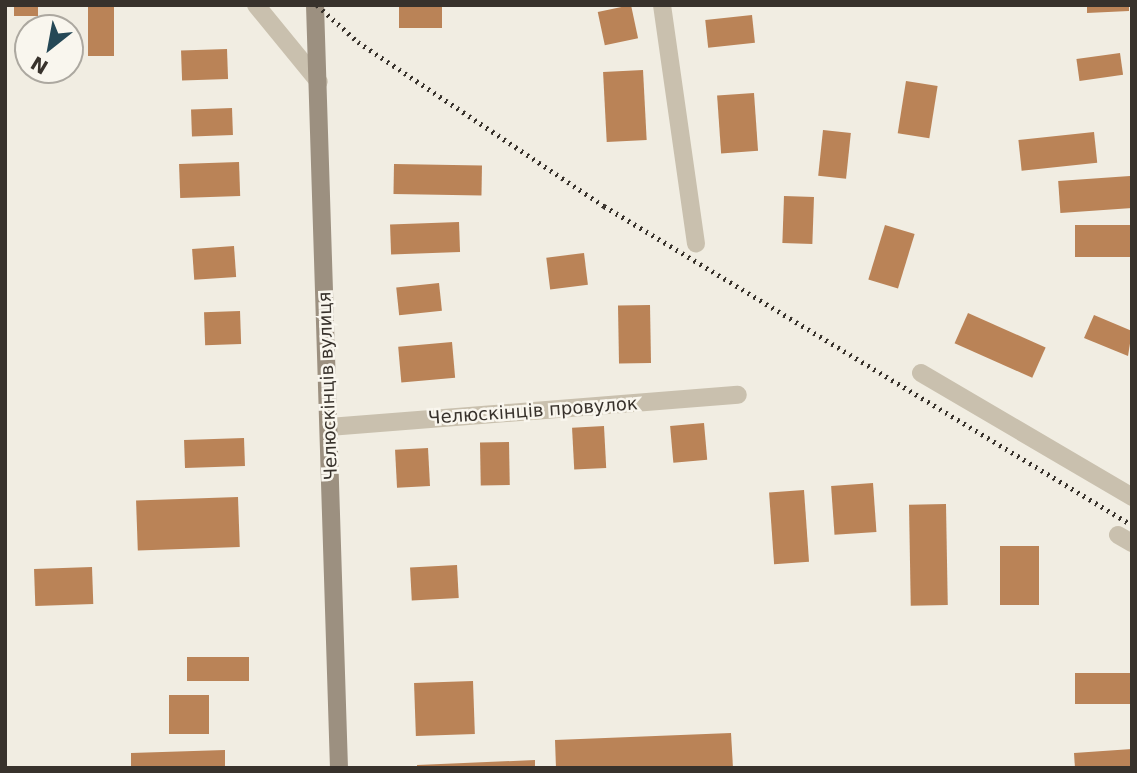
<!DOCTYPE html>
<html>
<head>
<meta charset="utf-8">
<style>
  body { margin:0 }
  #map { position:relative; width:1137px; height:773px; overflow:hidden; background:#f1ede2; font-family:"DejaVu Sans",sans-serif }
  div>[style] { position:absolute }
  .building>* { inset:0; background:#ba8357; transform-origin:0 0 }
  .street>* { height:18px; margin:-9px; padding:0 9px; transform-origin:9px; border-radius:9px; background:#c9c0ae }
  .secondary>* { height:18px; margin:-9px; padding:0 9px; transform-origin:9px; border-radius:9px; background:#9c9080 }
  .rail>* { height:5px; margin-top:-2.5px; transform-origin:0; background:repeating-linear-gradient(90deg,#38322c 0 2px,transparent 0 7px) }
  span { translate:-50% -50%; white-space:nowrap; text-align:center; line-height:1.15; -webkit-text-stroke:5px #f9f6ee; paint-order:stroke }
  .street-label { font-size:18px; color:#38322c }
  .frame { position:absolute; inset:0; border:7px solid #38322c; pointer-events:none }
  .north { position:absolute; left:14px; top:14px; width:70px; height:70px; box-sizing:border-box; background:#f9f6ee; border:2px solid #aca8a0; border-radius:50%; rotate:211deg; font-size:19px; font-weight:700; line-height:28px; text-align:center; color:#38322c }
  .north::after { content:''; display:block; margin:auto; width:24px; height:32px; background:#254856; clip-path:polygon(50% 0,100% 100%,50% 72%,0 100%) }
</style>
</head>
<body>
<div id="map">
  <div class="building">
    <div style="left:14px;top:5px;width:24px;height:11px"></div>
    <div style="left:88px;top:5px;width:26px;height:51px"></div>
    <div style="left:399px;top:5px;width:43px;height:23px"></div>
    <div style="left:631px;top:5px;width:34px;height:34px;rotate:78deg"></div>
    <div style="clip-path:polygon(1087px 5px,1129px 5px,1129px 11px,1087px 13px)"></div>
    <div style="left:752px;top:15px;width:28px;height:47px;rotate:84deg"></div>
    <div style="left:227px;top:49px;width:30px;height:46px;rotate:88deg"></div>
    <div style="left:1120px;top:53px;width:22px;height:44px;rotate:82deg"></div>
    <div style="left:643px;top:70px;width:70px;height:40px;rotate:87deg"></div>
    <div style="left:906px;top:81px;width:32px;height:53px;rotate:9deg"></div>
    <div style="left:754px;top:93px;width:58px;height:37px;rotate:86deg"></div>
    <div style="left:232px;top:108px;width:27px;height:41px;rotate:88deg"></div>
    <div style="left:823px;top:130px;width:28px;height:46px;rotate:6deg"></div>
    <div style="left:1094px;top:132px;width:31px;height:76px;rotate:84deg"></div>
    <div style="left:239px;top:162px;width:34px;height:60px;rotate:88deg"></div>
    <div style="left:394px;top:164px;width:88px;height:30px;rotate:1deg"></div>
    <div style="left:1130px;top:176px;width:32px;height:72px;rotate:86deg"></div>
    <div style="left:784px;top:196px;width:30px;height:47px;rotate:2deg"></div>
    <div style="left:459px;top:222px;width:30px;height:69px;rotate:88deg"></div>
    <div style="left:885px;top:225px;width:31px;height:57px;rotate:17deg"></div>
    <div style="left:1132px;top:225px;width:32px;height:57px;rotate:90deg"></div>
    <div style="left:234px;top:246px;width:31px;height:42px;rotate:86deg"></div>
    <div style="left:584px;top:253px;width:32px;height:38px;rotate:83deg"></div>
    <div style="left:439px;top:283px;width:28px;height:43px;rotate:84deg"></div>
    <div style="left:650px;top:305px;width:58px;height:32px;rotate:89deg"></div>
    <div style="left:240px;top:311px;width:33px;height:36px;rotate:88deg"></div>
    <div style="left:968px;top:313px;width:85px;height:33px;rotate:24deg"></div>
    <div style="clip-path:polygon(1094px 315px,1132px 331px,1128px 356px,1084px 338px)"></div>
    <div style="left:452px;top:342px;width:36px;height:54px;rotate:85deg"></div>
    <div style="left:704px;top:423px;width:37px;height:34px;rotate:85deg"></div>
    <div style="left:604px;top:426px;width:42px;height:32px;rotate:87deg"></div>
    <div style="left:244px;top:438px;width:28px;height:60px;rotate:88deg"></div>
    <div style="left:509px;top:442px;width:43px;height:29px;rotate:89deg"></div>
    <div style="left:428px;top:448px;width:38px;height:33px;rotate:87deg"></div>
    <div style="left:873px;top:483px;width:49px;height:42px;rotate:86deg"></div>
    <div style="left:804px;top:490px;width:72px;height:35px;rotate:86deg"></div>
    <div style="left:238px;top:497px;width:50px;height:102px;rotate:88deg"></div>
    <div style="left:946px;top:504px;width:101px;height:37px;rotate:89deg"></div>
    <div style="left:1000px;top:546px;width:39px;height:59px"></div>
    <div style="left:457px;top:565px;width:33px;height:47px;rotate:87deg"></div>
    <div style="left:92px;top:567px;width:37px;height:58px;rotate:88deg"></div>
    <div style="left:249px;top:657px;width:24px;height:62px;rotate:90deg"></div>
    <div style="left:1132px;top:673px;width:31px;height:57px;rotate:90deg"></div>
    <div style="left:473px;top:681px;width:53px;height:59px;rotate:88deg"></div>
    <div style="left:209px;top:695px;width:39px;height:40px;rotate:90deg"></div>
    <div style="clip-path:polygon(731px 733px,733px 768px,556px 768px,555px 740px)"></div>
    <div style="clip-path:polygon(1132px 749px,1132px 768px,1075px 768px,1074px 753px)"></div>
    <div style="clip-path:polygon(225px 750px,225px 768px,131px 768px,131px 753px)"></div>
    <div style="clip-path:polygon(535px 760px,535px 768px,417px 768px,417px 765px)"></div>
  </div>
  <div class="street">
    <div style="left:256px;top:5px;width:99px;rotate:50.7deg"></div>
    <div style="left:662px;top:5px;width:241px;rotate:81.9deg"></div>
    <div style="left:921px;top:373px;width:245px;rotate:30.4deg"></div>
    <div style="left:329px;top:427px;width:410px;rotate:-4.5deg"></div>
    <div style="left:1118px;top:535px;width:16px;rotate:30deg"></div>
  </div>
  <div class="secondary">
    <div style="left:315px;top:5px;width:763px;rotate:88.2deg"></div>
  </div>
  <div class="rail">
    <div style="left:317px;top:5px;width:55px;rotate:42.1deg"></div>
    <div style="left:358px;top:42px;width:296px;rotate:33.7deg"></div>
    <div style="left:604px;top:206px;width:617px;rotate:31.14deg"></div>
  </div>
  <div class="street-label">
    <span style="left:328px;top:386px;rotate:-92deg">Челюскінців вулиця</span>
    <span style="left:533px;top:411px;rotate:-4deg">Челюскінців провулок</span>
  </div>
  <div class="frame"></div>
  <div class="north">N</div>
</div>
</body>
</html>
